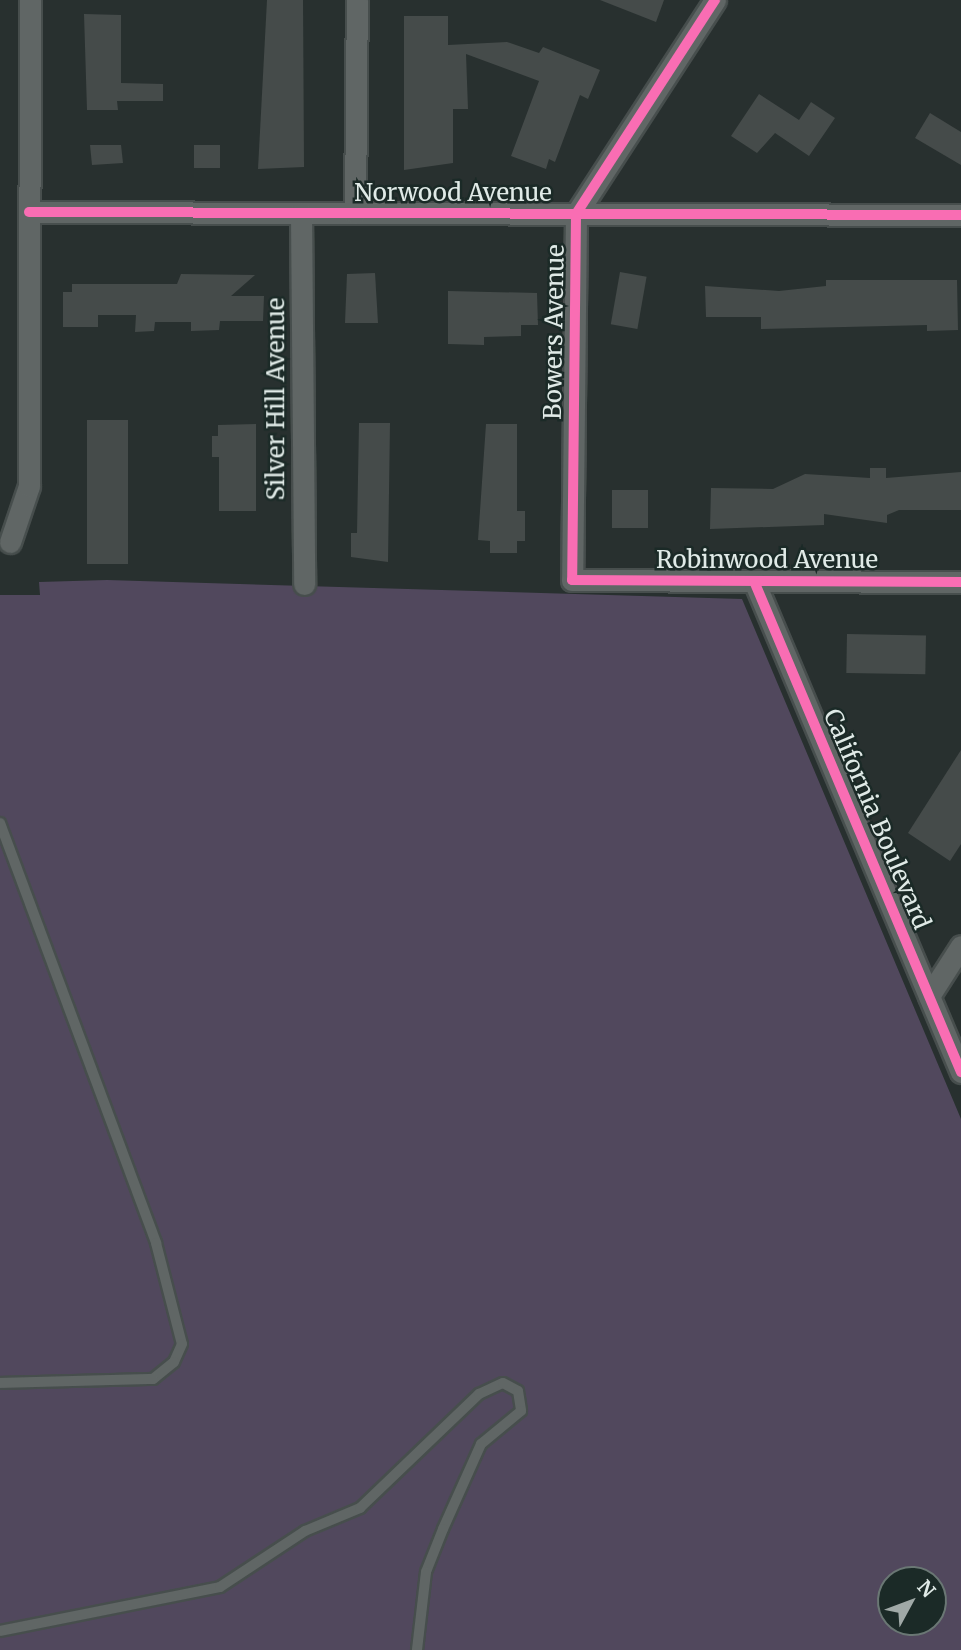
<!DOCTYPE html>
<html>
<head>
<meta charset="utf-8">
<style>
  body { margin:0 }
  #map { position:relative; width:961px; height:1650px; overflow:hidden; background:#28302f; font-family:Merriweather,serif }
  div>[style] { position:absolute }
  .green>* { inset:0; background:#51485d }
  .building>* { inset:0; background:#454b4a; transform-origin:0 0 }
  .roads { filter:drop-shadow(2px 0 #474e4d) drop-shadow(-2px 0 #474e4d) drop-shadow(0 2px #474e4d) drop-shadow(0 -2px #474e4d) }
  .lane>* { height:10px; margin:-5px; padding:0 5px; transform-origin:5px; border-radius:5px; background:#606665 }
  .street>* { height:21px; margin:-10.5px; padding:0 10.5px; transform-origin:10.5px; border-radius:10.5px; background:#606665 }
  .cycleway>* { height:10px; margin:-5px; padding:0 5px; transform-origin:5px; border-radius:5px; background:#f96db3 }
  span { translate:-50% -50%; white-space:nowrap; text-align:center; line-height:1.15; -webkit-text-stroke:5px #1b2a27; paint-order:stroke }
  .street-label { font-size:24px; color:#e0eae7 }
  .north { position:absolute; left:877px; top:1566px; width:70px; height:70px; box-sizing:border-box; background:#1b2a27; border:2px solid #6a7774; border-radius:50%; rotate:49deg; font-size:19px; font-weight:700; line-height:28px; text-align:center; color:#e0eae7 }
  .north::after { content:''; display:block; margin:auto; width:24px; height:32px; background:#a0a9a7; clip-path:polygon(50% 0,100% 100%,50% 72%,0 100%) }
</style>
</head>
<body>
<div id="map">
  <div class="green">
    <div style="clip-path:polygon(evenodd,107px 580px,742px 599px,961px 1119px,961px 1650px,0 1650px,0 595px,40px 595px,39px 582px,107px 580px,891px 1580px,933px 1580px,933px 1622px,891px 1622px,891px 1580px)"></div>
  </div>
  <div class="building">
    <div style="clip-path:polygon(267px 0,303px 0,304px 167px,258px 169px)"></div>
    <div style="clip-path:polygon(600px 0,664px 0,656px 22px)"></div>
    <div style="clip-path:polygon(84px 14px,121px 15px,121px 83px,163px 84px,163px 101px,117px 101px,118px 110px,87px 110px)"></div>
    <div style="clip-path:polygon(404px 16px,448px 16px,448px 45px,507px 42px,539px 53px,543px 47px,600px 70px,588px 99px,580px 95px,555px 162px,549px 159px,546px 169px,511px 156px,539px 81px,466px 54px,468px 109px,453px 109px,453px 163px,404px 170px)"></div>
    <div style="clip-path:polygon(759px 94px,799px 120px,811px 102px,835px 118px,809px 156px,775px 133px,757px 153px,731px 136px)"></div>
    <div style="clip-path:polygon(930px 113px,961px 132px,961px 165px,915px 138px)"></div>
    <div style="clip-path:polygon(90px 145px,121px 145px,123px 163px,92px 165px)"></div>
    <div style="left:194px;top:145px;width:26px;height:23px"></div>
    <div style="left:620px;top:272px;width:27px;height:53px;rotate:10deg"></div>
    <div style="clip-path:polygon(375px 273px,378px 323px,345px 323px,347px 274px)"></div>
    <div style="clip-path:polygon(181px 274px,255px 275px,231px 296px,264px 296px,263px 321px,220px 321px,219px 330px,191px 331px,191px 322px,155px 322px,154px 331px,135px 332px,136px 315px,98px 315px,98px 327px,63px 327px,63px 292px,72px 292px,72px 284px,177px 284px)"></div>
    <div style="clip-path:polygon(826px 280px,957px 280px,958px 330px,927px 331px,927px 325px,761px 329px,761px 317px,706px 317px,705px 286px,779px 291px,826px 286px)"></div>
    <div style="clip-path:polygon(448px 291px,537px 293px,538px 325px,521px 325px,521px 336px,484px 337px,484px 345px,448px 344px)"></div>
    <div style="left:87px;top:420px;width:41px;height:144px"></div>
    <div style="clip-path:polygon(359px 423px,390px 423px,388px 562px,351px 557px,351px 533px,357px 533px)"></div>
    <div style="clip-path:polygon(256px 424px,256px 511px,219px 511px,219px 457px,212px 457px,212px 436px,218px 436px,218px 425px)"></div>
    <div style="clip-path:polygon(486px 424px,517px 424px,517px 511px,525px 511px,525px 541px,517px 541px,517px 553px,490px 553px,490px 541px,478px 540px)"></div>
    <div style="clip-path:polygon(870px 468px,886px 468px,886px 478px,961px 472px,961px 510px,899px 510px,887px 515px,887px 523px,824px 514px,824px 525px,710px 529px,711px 488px,773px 489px,805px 474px,870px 478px)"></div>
    <div style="left:612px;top:490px;width:36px;height:38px"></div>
    <div style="left:847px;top:634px;width:79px;height:39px;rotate:1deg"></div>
    <div style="clip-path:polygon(961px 750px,961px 844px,950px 861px,908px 833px)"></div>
  </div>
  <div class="roads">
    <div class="lane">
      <div style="left:0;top:823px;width:448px;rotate:69.6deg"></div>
      <div style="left:156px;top:1243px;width:104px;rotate:75.6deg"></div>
      <div style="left:182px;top:1344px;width:20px;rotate:114deg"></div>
      <div style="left:174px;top:1362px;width:27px;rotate:141deg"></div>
      <div style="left:153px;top:1379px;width:153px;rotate:178.5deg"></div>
      <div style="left:0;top:1631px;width:224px;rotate:-11.3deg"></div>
      <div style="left:220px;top:1587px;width:102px;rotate:-33.4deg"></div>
      <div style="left:305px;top:1531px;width:60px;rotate:-22.7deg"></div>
      <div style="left:360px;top:1508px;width:165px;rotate:-43.8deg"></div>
      <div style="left:479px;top:1394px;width:26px;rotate:-25deg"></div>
      <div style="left:503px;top:1383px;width:17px;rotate:28deg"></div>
      <div style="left:518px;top:1391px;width:20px;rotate:81deg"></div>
      <div style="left:521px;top:1411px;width:52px;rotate:140.5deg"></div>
      <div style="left:481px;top:1444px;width:93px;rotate:114.1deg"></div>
      <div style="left:443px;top:1529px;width:46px;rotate:111.6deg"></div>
      <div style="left:426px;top:1572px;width:79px;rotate:96.6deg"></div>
    </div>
    <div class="street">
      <div style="left:715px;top:0;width:255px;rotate:123deg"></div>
      <div style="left:576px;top:214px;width:366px;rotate:90.6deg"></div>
      <div style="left:572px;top:580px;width:389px;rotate:0.3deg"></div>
      <div style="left:29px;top:212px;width:932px;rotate:0.18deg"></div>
      <div style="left:301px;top:213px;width:371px;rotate:89.5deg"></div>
      <div style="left:355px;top:213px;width:213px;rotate:-89.5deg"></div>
      <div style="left:10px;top:542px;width:59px;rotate:-71.3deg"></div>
      <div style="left:29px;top:486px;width:486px;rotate:-89.9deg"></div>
      <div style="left:754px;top:581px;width:533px;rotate:67.14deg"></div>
      <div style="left:929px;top:996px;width:59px;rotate:-57.4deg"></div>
    </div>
  </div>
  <div class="cycleway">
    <div style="left:715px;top:0;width:255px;rotate:123deg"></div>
    <div style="left:576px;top:214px;width:366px;rotate:90.6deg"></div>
    <div style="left:572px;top:580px;width:389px;rotate:0.3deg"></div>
    <div style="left:29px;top:212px;width:932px;rotate:0.18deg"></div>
    <div style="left:754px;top:581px;width:533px;rotate:67.14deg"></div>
  </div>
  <div class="street-label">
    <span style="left:453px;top:193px">Norwood Avenue</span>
    <span style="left:554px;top:332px;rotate:-89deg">Bowers Avenue</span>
    <span style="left:276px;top:399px;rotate:-90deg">Silver Hill Avenue</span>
    <span style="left:767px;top:560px">Robinwood Avenue</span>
    <span style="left:877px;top:819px;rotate:67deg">California Boulevard</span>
  </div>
  <div class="north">N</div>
</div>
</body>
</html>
